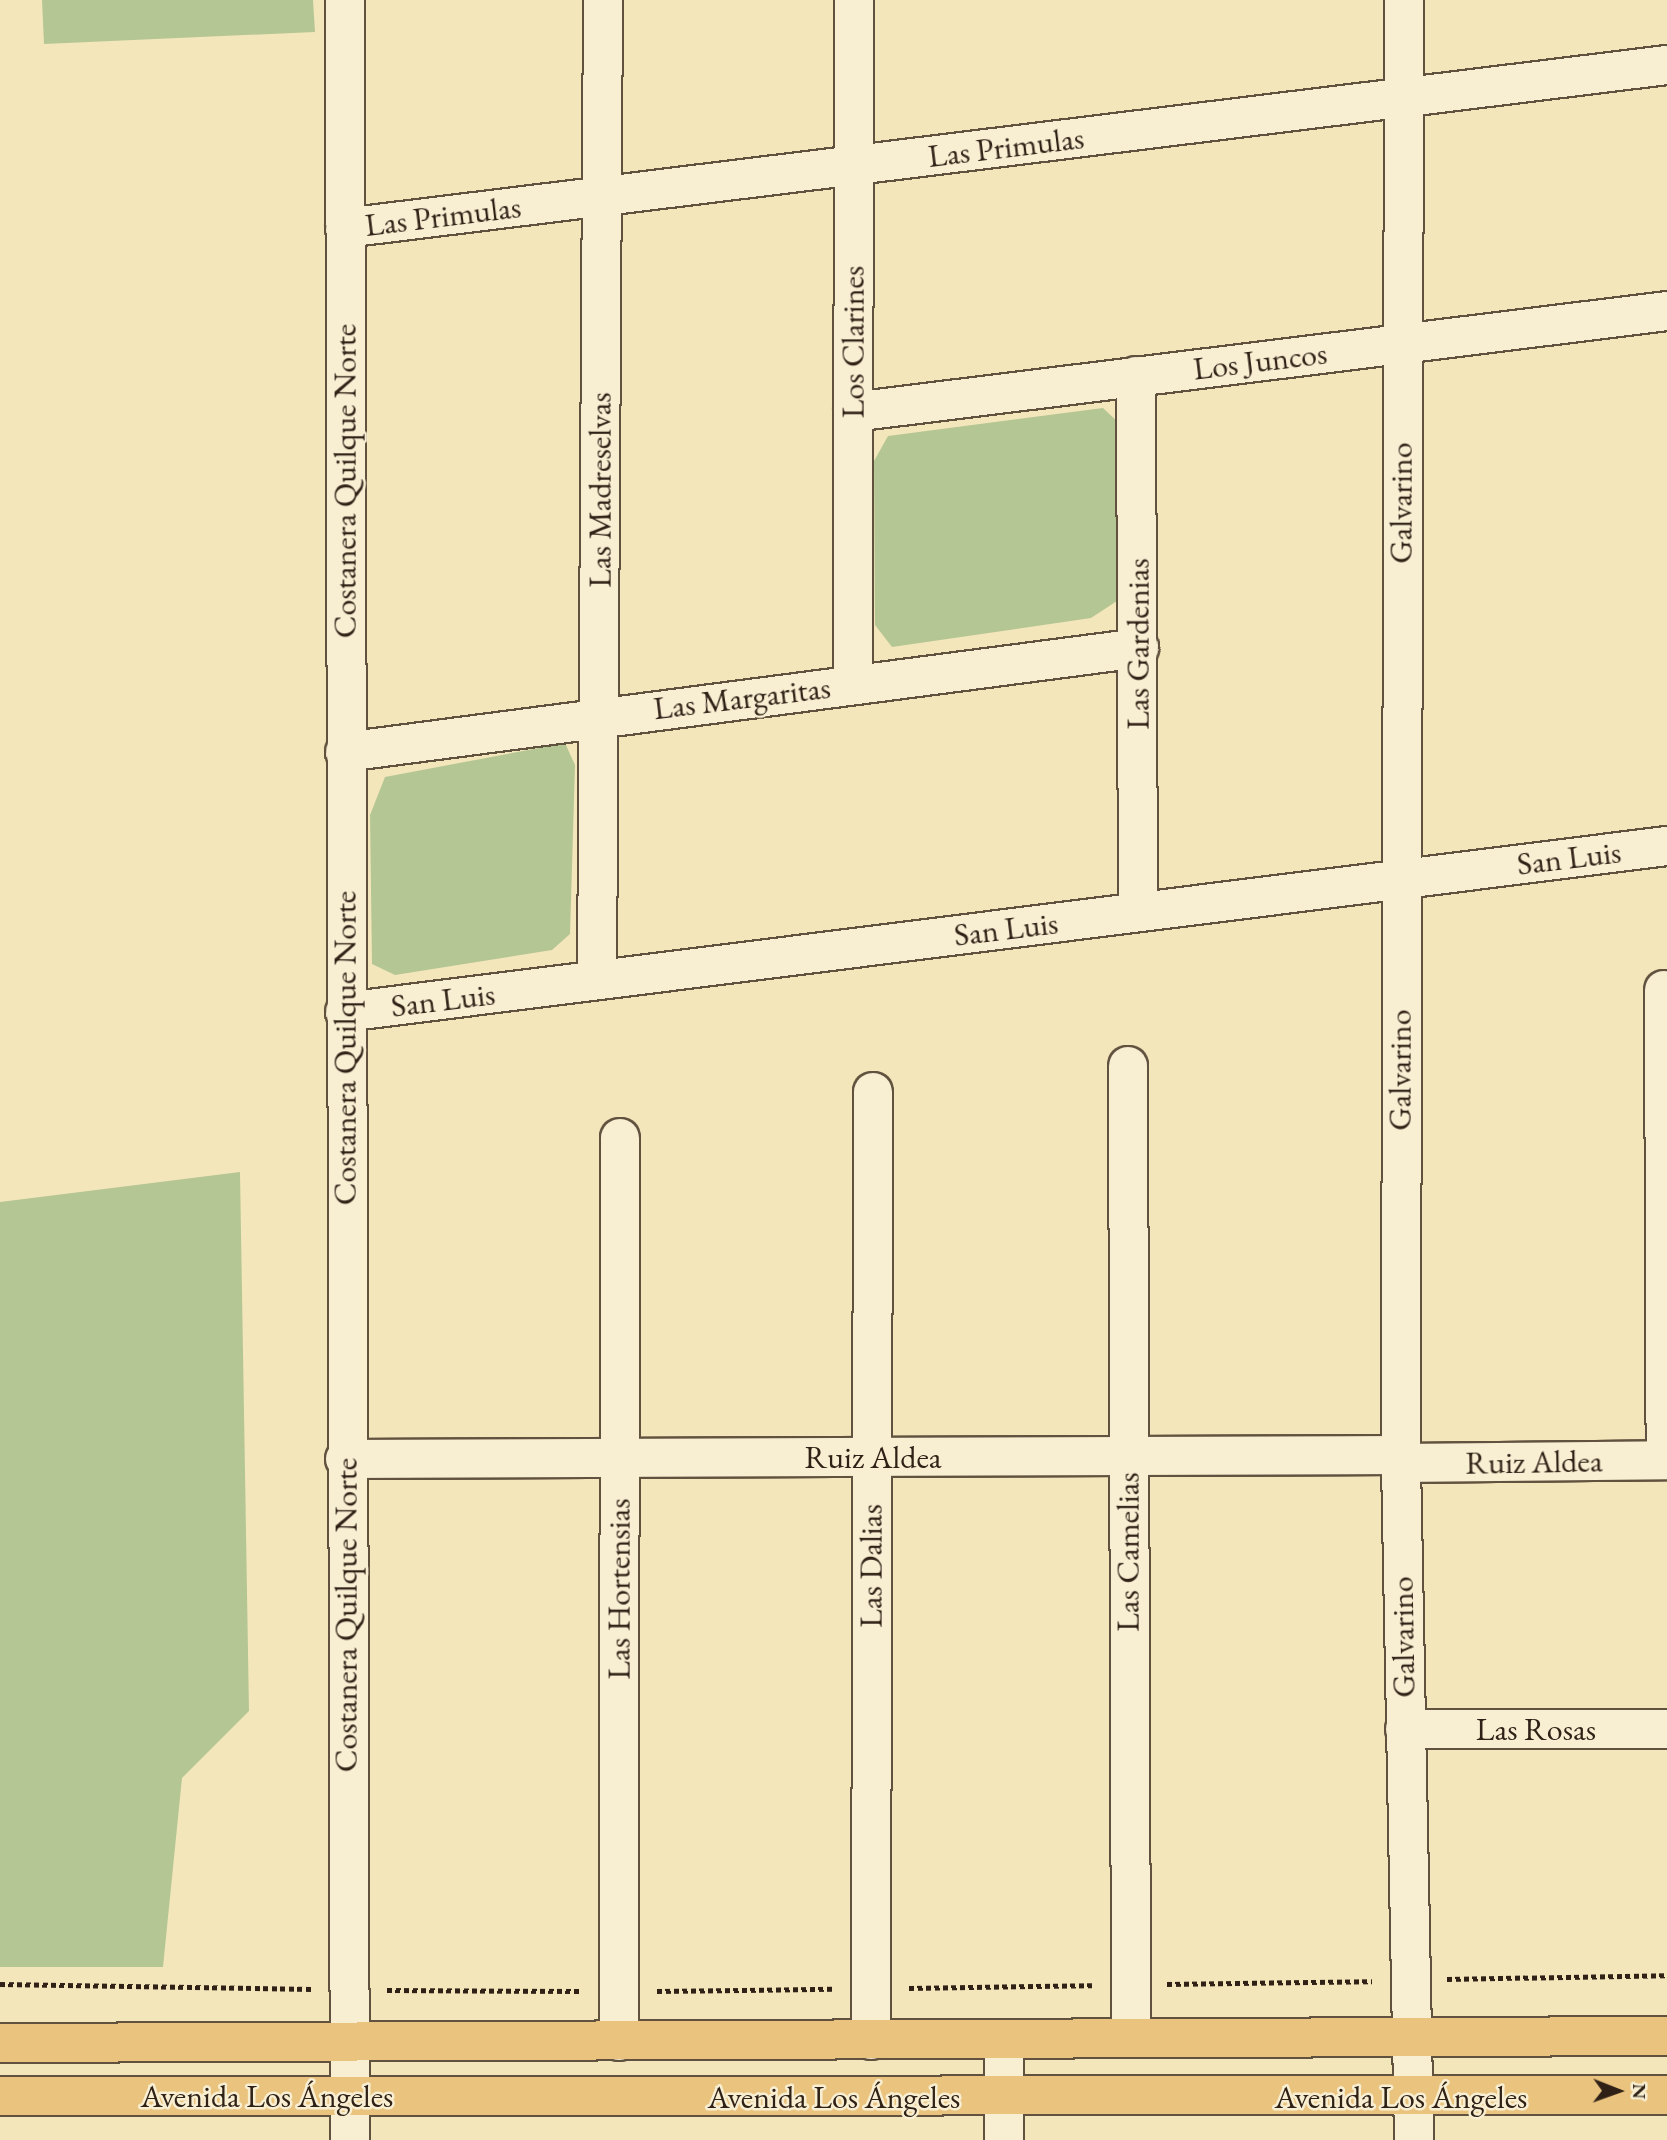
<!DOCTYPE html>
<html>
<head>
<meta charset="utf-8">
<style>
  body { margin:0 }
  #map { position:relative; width:1667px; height:2140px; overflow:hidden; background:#f4e6bb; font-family:"EB Garamond",serif }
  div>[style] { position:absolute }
  .green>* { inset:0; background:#b5c695 }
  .path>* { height:4.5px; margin-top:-2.25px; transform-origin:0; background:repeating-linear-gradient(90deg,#302116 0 5px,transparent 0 8.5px) }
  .roads { filter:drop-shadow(2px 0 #61523f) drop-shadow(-2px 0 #61523f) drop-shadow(0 2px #61523f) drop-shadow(0 -2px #61523f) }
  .minor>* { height:38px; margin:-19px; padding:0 19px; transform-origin:19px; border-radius:19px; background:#f8efd3 }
  .tertiary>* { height:38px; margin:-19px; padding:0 19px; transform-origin:19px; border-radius:19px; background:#f8efd3 }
  .secondary>* { height:38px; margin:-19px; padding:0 19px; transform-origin:19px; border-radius:19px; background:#f8efd3 }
  .primary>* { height:38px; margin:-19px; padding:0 19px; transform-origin:19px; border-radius:19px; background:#eac37e }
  span { translate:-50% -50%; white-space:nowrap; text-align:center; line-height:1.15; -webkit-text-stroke:5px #f8efd3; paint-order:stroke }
  .street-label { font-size:32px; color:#302116 }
  .north { position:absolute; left:1583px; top:2056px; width:70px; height:70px; -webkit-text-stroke:5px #f8efd3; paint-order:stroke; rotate:91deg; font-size:19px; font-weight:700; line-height:28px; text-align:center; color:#302116 }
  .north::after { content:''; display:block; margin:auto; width:24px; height:32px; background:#302116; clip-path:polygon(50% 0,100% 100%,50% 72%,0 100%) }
</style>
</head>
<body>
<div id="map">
  <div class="green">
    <div style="clip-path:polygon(42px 0,313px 0,315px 32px,44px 44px)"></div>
    <div style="clip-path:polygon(1103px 408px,1120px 424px,1117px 601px,1091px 618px,892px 647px,875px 625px,874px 461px,888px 436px)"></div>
    <div style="clip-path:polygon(565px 743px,575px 765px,570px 934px,552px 950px,395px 975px,372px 964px,370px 815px,385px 777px)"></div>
    <div style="clip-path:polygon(240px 1172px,249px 1711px,182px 1778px,163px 1967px,0 1967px,0 1202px)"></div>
  </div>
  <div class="path">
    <div style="left:1447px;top:1979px;width:220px;rotate:-1deg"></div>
    <div style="left:0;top:1984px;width:312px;rotate:0.9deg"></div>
    <div style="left:1167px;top:1984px;width:205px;rotate:-0.8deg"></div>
    <div style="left:909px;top:1988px;width:183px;rotate:-0.9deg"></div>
    <div style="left:387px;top:1990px;width:194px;rotate:0.3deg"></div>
    <div style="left:657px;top:1991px;width:176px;rotate:-0.7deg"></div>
  </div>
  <div class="roads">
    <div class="minor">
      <div style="left:345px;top:228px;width:1332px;rotate:-7.03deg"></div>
      <div style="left:1136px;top:376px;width:536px;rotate:89.79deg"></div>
      <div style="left:853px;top:412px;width:820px;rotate:-7.07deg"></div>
      <div style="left:853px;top:684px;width:684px;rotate:-89.92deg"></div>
      <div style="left:345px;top:752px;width:801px;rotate:-7.46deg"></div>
      <div style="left:597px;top:980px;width:980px;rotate:-89.65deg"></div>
      <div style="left:1664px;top:990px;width:470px;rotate:89.8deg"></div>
      <div style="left:345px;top:1012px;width:1332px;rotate:-7.16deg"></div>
      <div style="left:1128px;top:1066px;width:972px;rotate:89.82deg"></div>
      <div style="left:345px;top:1459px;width:1056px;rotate:-0.22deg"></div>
      <div style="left:1401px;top:1463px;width:266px;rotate:-0.6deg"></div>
      <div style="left:1405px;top:1729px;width:262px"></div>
      <div style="left:1004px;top:2039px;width:101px;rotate:90deg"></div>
      <div style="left:871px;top:2040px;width:948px;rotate:-89.88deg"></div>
      <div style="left:619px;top:2041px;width:903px;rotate:-89.94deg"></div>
    </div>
    <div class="tertiary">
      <div style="left:345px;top:0;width:2140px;rotate:89.87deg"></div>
    </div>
    <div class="secondary">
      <div style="left:1404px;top:0;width:1463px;rotate:90.12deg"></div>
      <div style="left:1401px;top:1463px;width:677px;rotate:88.9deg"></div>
    </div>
    <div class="primary">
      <div style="left:0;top:2043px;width:1667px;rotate:-0.24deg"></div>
      <div style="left:0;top:2096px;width:1667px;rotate:-0.03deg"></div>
    </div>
  </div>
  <div class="street-label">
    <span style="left:1006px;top:147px;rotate:-7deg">Las Primulas</span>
    <span style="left:443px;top:216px;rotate:-7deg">Las Primulas</span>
    <span style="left:853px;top:342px;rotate:-90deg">Los Clarines</span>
    <span style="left:1260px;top:361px;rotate:-7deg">Los Juncos</span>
    <span style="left:345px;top:481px;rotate:-90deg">Costanera Quilque Norte</span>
    <span style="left:600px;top:490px;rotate:-90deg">Las Madreselvas</span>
    <span style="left:1401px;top:503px;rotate:-90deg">Galvarino</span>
    <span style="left:1138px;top:644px;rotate:-90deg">Las Gardenias</span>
    <span style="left:742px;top:698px;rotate:-7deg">Las Margaritas</span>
    <span style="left:1569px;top:858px;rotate:-7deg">San Luis</span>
    <span style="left:1006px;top:929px;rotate:-7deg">San Luis</span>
    <span style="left:443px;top:1000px;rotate:-7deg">San Luis</span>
    <span style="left:345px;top:1048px;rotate:-90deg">Costanera Quilque Norte</span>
    <span style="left:1400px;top:1070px;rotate:-90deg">Galvarino</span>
    <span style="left:873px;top:1457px">Ruiz Aldea</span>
    <span style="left:1534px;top:1462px;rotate:-1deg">Ruiz Aldea</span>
    <span style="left:1128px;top:1552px;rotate:-90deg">Las Camelias</span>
    <span style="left:871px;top:1566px;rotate:-90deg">Las Dalias</span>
    <span style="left:619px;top:1589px;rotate:-90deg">Las Hortensias</span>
    <span style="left:346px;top:1615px;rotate:-90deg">Costanera Quilque Norte</span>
    <span style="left:1403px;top:1637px;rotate:-91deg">Galvarino</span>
    <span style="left:1536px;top:1729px">Las Rosas</span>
    <span style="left:267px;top:2096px">Avenida Los Ángeles</span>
    <span style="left:834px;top:2097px">Avenida Los Ángeles</span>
    <span style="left:1401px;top:2097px">Avenida Los Ángeles</span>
  </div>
  <div class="north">N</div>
</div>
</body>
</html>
